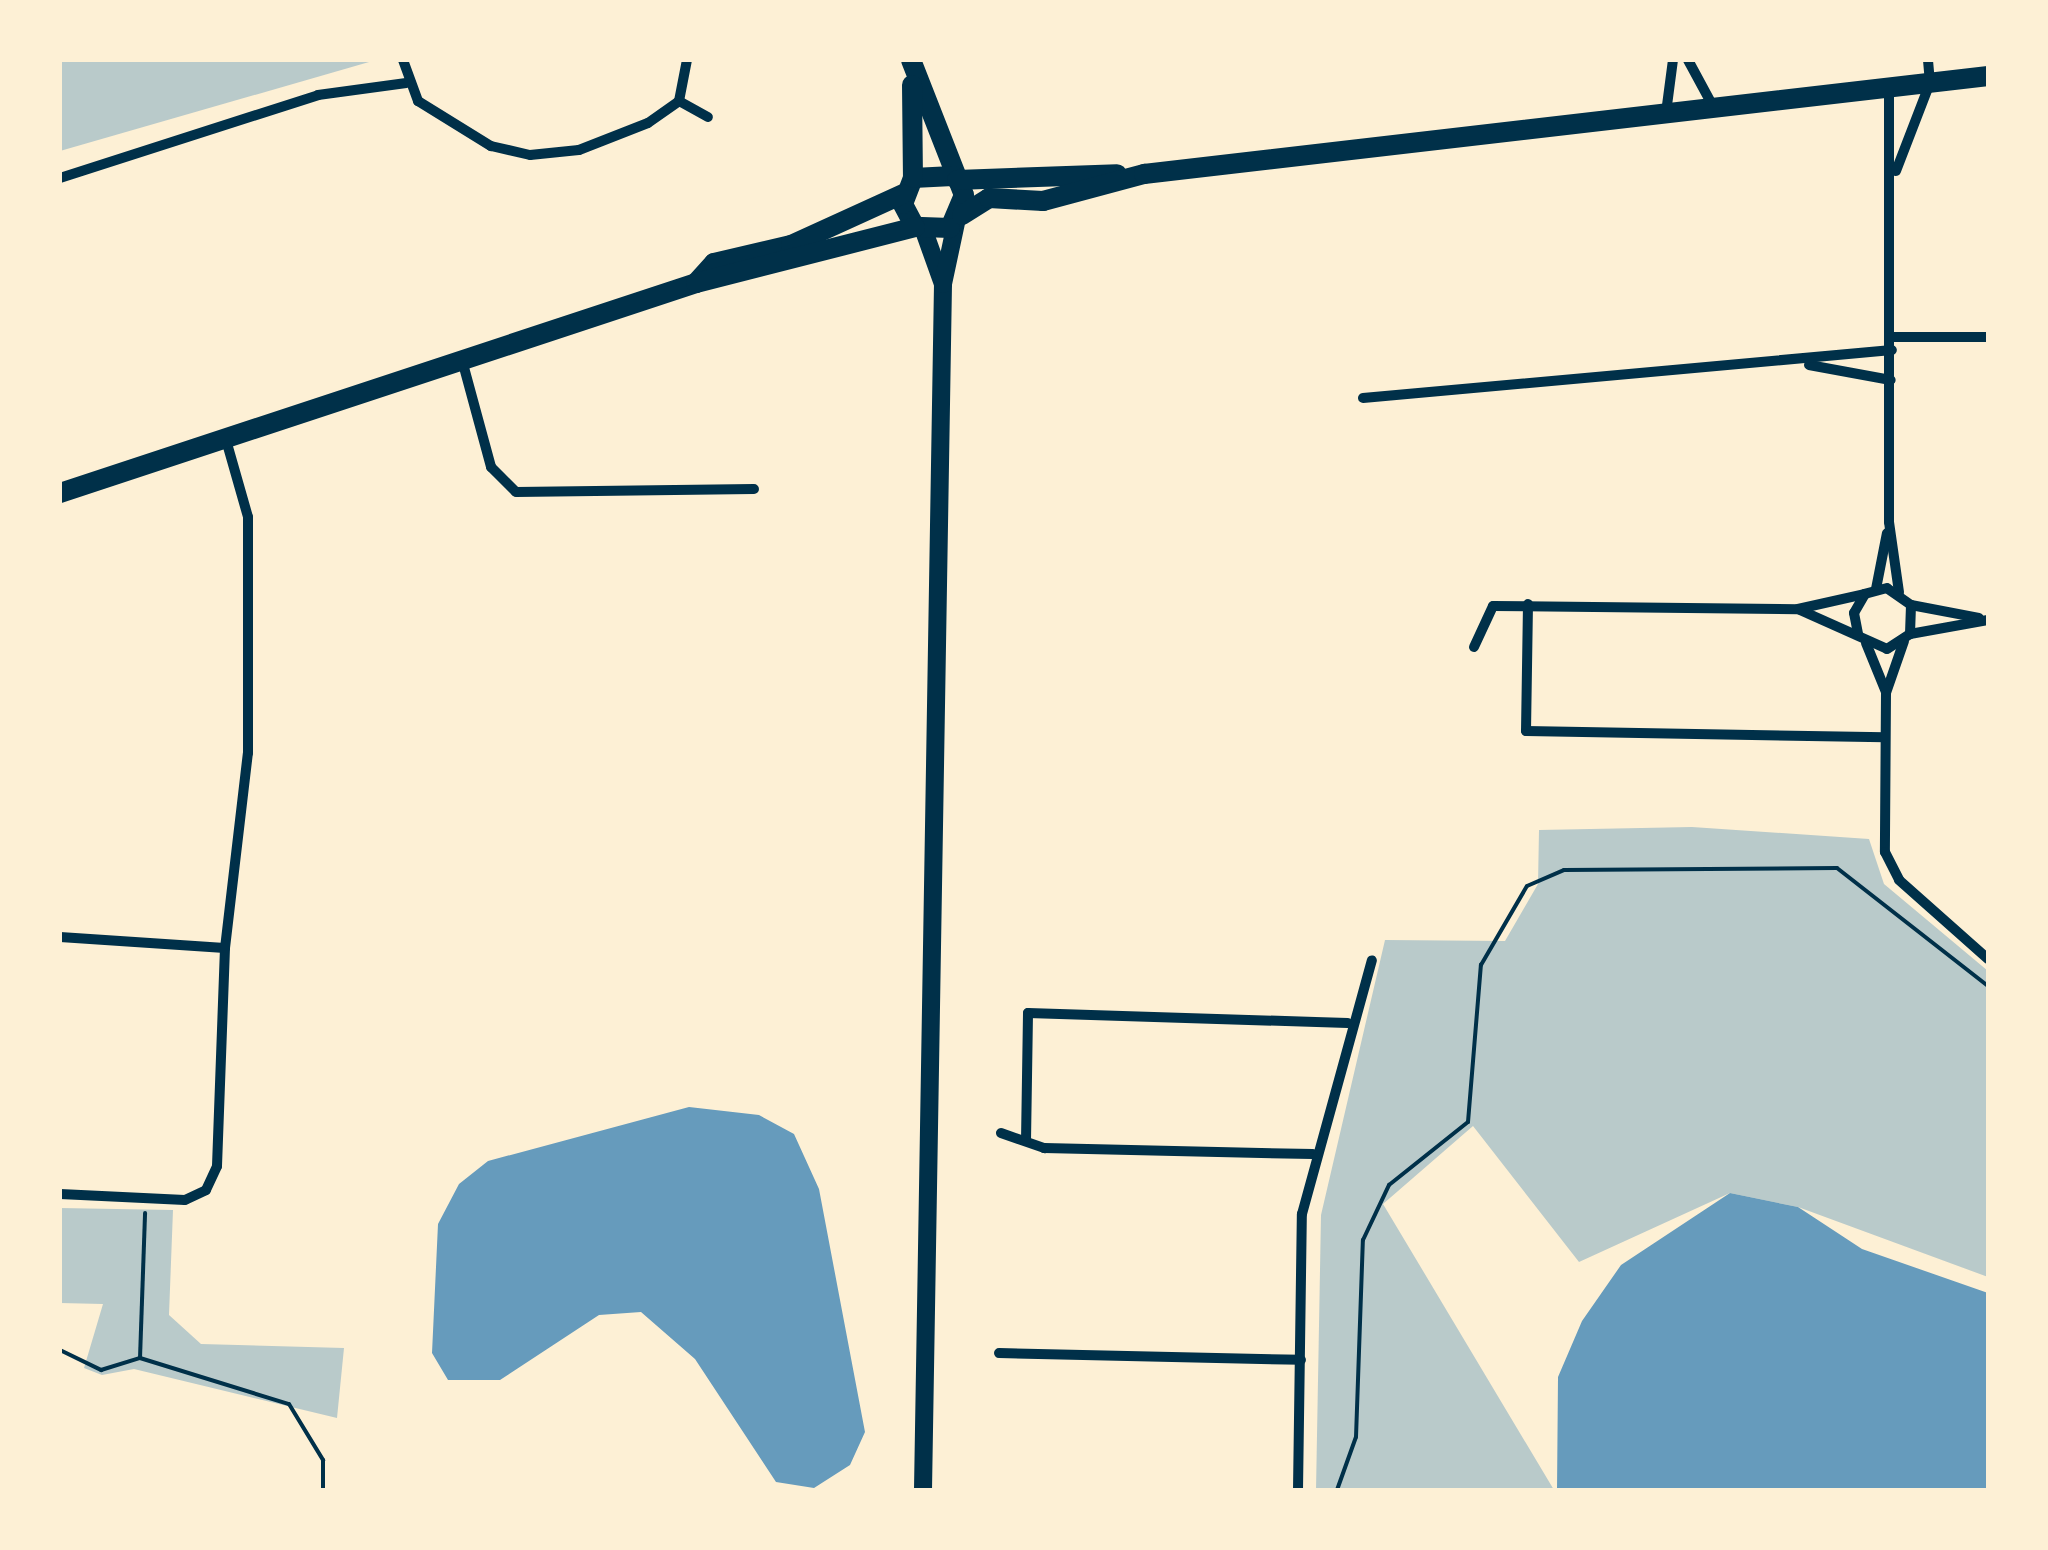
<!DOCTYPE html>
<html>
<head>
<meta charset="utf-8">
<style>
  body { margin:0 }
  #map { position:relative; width:2048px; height:1550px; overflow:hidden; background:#fdf0d5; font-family:Figtree,sans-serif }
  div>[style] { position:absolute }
  .green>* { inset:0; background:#b9caca }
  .water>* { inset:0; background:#669bbc }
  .path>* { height:4px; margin:-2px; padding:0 2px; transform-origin:2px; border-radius:2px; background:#003049 }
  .minor>* { height:10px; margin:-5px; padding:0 5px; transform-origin:5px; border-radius:5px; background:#003049 }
  .secondary>* { height:18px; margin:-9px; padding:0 9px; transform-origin:9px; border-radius:9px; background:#003049 }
  .primary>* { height:20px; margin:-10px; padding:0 10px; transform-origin:10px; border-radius:10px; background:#003049 }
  span { translate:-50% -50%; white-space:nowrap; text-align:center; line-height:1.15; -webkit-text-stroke:8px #fdf0d5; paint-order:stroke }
  .frame { position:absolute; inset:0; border:62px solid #fdf0d5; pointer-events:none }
</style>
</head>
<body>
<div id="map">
  <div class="green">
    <div style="clip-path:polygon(60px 60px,376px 60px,60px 151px)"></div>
    <div style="clip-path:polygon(1692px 827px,1869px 839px,1884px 884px,1988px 971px,1988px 1277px,1798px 1207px,1730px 1193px,1579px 1262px,1473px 1126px,1383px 1204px,1554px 1490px,1316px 1490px,1321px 1215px,1385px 940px,1505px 941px,1538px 884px,1539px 830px)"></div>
    <div style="clip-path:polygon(60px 1208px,173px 1210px,169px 1315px,201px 1344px,344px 1348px,337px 1418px,134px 1369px,102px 1375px,84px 1368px,103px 1304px,60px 1303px)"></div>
  </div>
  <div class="water">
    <div style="clip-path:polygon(689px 1107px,759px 1115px,794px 1134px,819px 1189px,865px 1432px,850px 1465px,814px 1488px,776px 1482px,695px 1359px,641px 1312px,599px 1315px,500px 1380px,448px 1380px,432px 1353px,438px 1224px,459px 1184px,488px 1161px)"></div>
    <div style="clip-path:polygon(1730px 1193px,1798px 1207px,1862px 1249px,1988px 1293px,1988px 1490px,1557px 1490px,1558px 1377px,1582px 1321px,1621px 1265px)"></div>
  </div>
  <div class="path">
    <div style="left:60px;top:1350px;width:46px;rotate:26deg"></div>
    <div style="left:101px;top:1370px;width:41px;rotate:-17.1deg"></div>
    <div style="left:140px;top:1358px;width:156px;rotate:17.2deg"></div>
    <div style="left:289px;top:1404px;width:66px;rotate:58.7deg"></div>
    <div style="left:323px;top:1460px;width:30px;rotate:90deg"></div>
    <div style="left:140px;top:1358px;width:145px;rotate:-88deg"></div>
    <div style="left:1337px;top:1490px;width:56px;rotate:-70.3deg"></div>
    <div style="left:1356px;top:1437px;width:197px;rotate:-88deg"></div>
    <div style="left:1363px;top:1240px;width:61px;rotate:-64.7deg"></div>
    <div style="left:1389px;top:1185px;width:101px;rotate:-38.6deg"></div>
    <div style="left:1468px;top:1122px;width:158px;rotate:-85.3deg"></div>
    <div style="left:1481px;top:965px;width:91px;rotate:-59.8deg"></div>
    <div style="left:1527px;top:886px;width:40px;rotate:-23.4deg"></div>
    <div style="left:1564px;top:870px;width:273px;rotate:-0.4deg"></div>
    <div style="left:1837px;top:868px;width:192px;rotate:38deg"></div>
  </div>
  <div class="minor">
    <div style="left:403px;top:60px;width:44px;rotate:69.9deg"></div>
    <div style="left:418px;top:101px;width:86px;rotate:31.7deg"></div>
    <div style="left:491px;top:146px;width:40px;rotate:13deg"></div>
    <div style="left:530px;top:155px;width:49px;rotate:-5.8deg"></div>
    <div style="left:579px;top:150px;width:74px;rotate:-21.4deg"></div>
    <div style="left:648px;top:123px;width:38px;rotate:-35deg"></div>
    <div style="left:679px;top:101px;width:42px;rotate:-79deg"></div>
    <div style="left:1688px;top:60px;width:55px;rotate:61.6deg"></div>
    <div style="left:1889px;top:87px;width:435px;rotate:90deg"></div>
    <div style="left:1889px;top:522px;width:71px;rotate:81.9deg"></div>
    <div style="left:679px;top:101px;width:33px;rotate:29deg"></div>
    <div style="left:1666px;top:113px;width:53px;rotate:-82.5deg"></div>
    <div style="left:1896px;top:171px;width:94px;rotate:-68.9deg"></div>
    <div style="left:1930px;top:83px;width:23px;rotate:-95deg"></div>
    <div style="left:60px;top:178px;width:271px;rotate:-17.8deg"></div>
    <div style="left:318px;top:95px;width:89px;rotate:-7.8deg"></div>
    <div style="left:1892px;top:337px;width:96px"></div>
    <div style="left:462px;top:360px;width:111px;rotate:74.8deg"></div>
    <div style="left:491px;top:467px;width:35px;rotate:45deg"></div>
    <div style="left:516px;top:492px;width:238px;rotate:-0.7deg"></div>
    <div style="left:1809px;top:365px;width:83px;rotate:10.4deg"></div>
    <div style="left:1363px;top:398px;width:531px;rotate:-5.18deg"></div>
    <div style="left:1876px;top:589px;width:57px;rotate:-78.9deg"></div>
    <div style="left:1528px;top:604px;width:127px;rotate:90.9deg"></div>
    <div style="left:1526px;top:731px;width:359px;rotate:1deg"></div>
    <div style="left:1911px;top:605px;width:69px;rotate:10.8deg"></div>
    <div style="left:1800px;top:610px;width:95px;rotate:24.1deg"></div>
    <div style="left:1887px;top:649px;width:27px;rotate:-33deg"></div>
    <div style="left:1910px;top:634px;width:29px;rotate:-88deg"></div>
    <div style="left:1911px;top:605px;width:29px;rotate:-145deg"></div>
    <div style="left:1887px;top:588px;width:23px;rotate:165deg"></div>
    <div style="left:1865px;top:594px;width:22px;rotate:120deg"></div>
    <div style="left:1854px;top:613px;width:21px;rotate:79deg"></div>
    <div style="left:1910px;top:634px;width:79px;rotate:-10.2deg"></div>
    <div style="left:1904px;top:641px;width:55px;rotate:109.1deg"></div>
    <div style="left:1886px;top:693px;width:159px;rotate:90.4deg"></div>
    <div style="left:1885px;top:852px;width:31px;rotate:63deg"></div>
    <div style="left:1899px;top:880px;width:119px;rotate:41.6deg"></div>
    <div style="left:1866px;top:643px;width:53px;rotate:67.8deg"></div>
    <div style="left:1474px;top:647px;width:45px;rotate:-65.1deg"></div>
    <div style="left:1493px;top:606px;width:305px;rotate:0.6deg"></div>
    <div style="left:1798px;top:609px;width:69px;rotate:-12.6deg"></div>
    <div style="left:60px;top:937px;width:165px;rotate:3.8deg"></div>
    <div style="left:1001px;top:1133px;width:46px;rotate:19.2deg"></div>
    <div style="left:1044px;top:1148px;width:269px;rotate:1.3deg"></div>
    <div style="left:1026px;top:1141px;width:128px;rotate:-89.1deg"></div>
    <div style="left:1028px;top:1013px;width:320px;rotate:1.8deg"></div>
    <div style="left:60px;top:1194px;width:125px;rotate:2.7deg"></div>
    <div style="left:185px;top:1200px;width:23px;rotate:-25deg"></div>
    <div style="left:206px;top:1190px;width:26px;rotate:-65deg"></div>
    <div style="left:217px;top:1166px;width:218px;rotate:-87.9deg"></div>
    <div style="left:225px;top:948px;width:196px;rotate:-83.3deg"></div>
    <div style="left:248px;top:753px;width:236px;rotate:-90deg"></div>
    <div style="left:248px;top:517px;width:80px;rotate:-105.9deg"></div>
    <div style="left:999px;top:1353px;width:302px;rotate:1.3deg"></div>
    <div style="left:1298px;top:1490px;width:276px;rotate:-89.2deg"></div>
    <div style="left:1302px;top:1214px;width:263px;rotate:-74.6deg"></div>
  </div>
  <div class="secondary">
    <div style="left:924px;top:231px;width:56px;rotate:70.3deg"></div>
    <div style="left:923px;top:1490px;width:1206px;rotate:-89.05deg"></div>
    <div style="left:943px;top:284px;width:62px;rotate:-78deg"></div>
  </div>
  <div class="primary">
    <div style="left:911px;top:60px;width:145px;rotate:68.6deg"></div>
    <div style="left:964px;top:195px;width:36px;rotate:113deg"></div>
    <div style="left:950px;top:228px;width:35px;rotate:-178deg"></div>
    <div style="left:915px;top:227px;width:26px;rotate:-118deg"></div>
    <div style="left:903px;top:204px;width:28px;rotate:-69deg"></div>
    <div style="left:913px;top:178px;width:40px;rotate:-2.9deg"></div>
    <div style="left:912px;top:85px;width:93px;rotate:89.4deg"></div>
    <div style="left:957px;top:180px;width:160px;rotate:-2.1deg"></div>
    <div style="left:962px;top:215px;width:32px;rotate:-32deg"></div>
    <div style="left:989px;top:198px;width:54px;rotate:3.2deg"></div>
    <div style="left:1043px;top:201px;width:105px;rotate:-15deg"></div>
    <div style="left:1144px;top:174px;width:850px;rotate:-6.62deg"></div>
    <div style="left:696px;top:283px;width:27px;rotate:-48deg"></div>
    <div style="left:714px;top:263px;width:79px;rotate:-13.2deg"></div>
    <div style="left:791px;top:245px;width:123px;rotate:-24.5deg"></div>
    <div style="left:60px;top:493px;width:670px;rotate:-18.27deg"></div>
    <div style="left:696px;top:283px;width:226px;rotate:-14.3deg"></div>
  </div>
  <div class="frame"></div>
</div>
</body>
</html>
